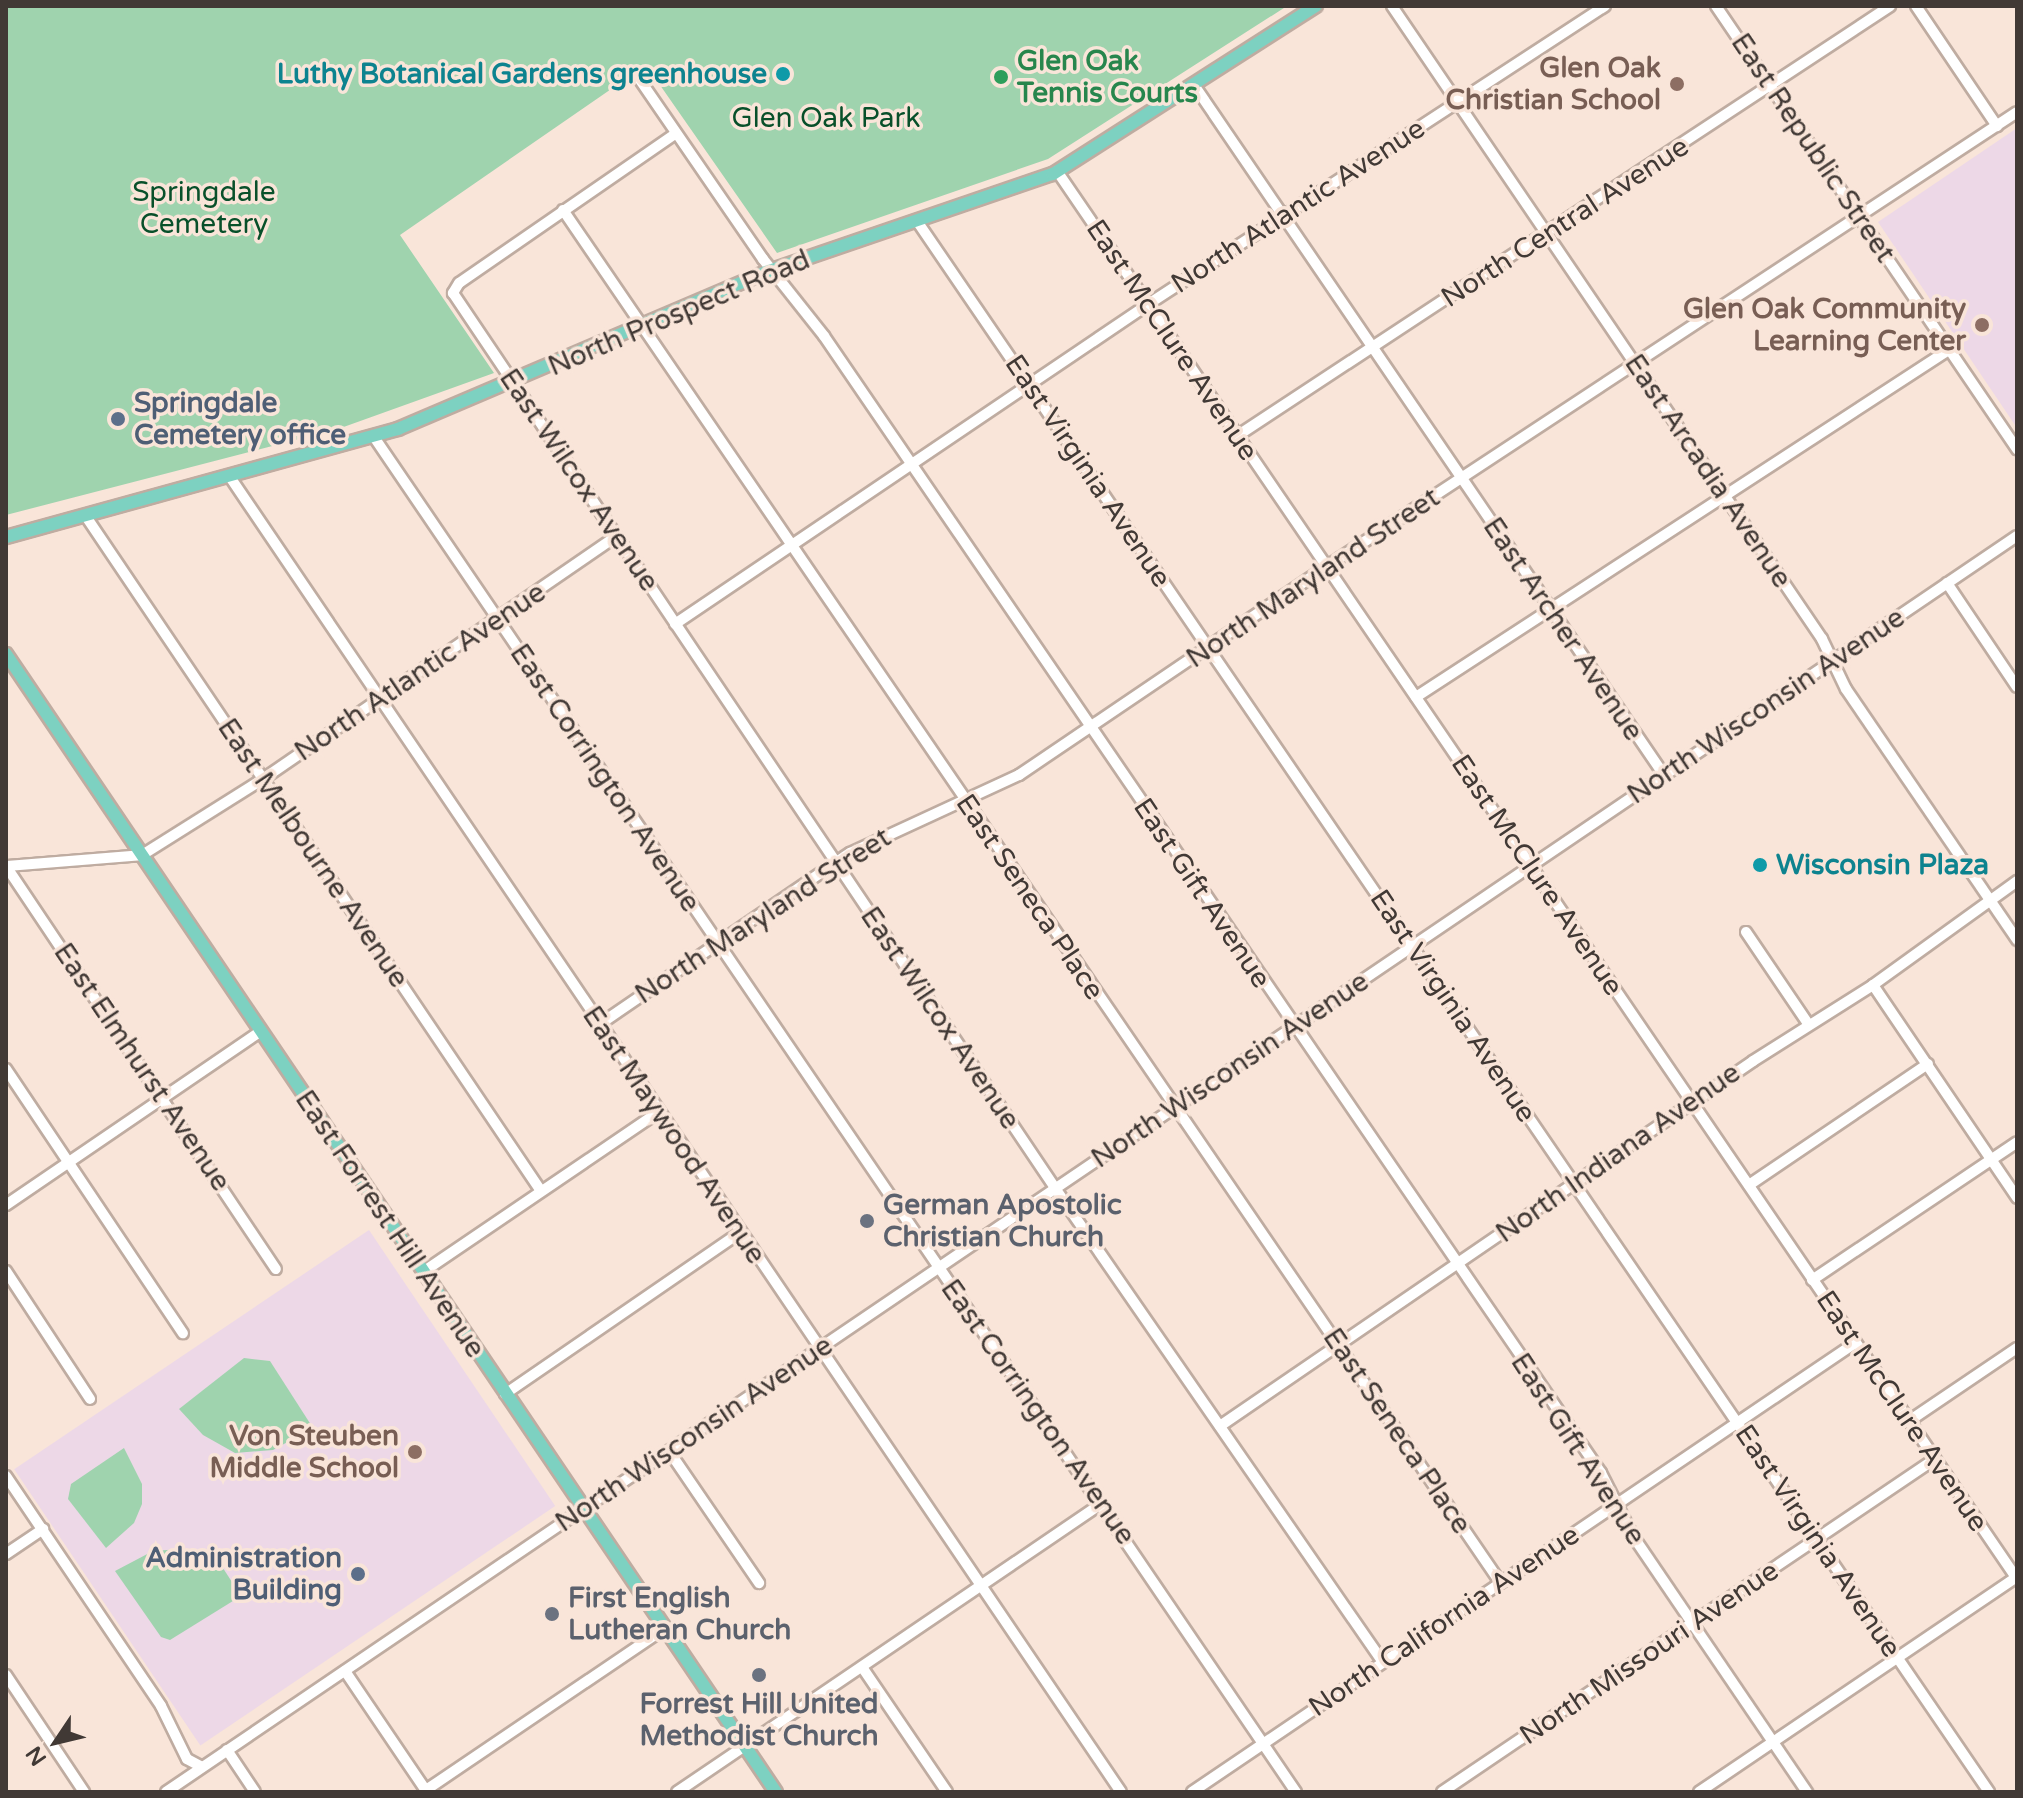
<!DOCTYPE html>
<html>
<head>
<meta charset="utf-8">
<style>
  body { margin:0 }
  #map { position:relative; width:2023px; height:1798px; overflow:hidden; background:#f9e5d9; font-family:"Varela Round",sans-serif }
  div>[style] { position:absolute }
  .education>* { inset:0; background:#edd8e7; transform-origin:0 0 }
  .green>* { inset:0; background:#9fd3ae }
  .roads { filter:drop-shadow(2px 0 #bfaca1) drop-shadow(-2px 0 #bfaca1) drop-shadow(0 2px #bfaca1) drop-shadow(0 -2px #bfaca1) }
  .minor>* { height:10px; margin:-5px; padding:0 5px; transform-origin:5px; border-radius:5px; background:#fff }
  .major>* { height:12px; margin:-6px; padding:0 6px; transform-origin:6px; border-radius:6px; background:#7dd1c1 }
  .dots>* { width:22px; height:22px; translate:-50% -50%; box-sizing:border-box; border:4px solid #f9e5d9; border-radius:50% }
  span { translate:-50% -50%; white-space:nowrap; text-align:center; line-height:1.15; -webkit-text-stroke:7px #f9e5d9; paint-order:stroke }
  .leisure-label { font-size:28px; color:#27864d; font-weight:700 }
  .left { translate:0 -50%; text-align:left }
  .education-label { font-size:28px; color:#785e54; font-weight:700 }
  .right { translate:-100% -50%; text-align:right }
  .culture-label { font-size:28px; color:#0d838f; font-weight:700 }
  .park-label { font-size:28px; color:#08502a }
  .street-label { font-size:28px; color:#413935 }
  .service-label { font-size:28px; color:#4e5e75; font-weight:700 }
  .worship-label { font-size:28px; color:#5b616d; font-weight:700 }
  .frame { position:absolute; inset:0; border:8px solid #413935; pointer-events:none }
  .north { position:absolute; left:16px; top:1702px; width:80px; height:80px; -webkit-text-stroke:6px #f9e5d9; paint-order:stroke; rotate:235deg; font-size:22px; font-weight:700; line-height:32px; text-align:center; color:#413935 }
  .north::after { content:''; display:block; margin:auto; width:28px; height:36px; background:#413935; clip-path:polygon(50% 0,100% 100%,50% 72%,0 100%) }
</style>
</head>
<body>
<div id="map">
  <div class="education">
    <div style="clip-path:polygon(2017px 128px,2017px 428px,1878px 222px)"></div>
    <div style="left:369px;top:1230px;width:333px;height:428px;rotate:56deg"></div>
  </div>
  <div class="green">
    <div style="clip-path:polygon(6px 6px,1287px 6px,1048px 159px,777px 253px,646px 65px,400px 235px,494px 373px,338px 429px,6px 515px)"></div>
    <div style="clip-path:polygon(244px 1358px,270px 1361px,313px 1428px,273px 1450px,235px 1453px,203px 1435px,179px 1409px)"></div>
    <div style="clip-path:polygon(124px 1448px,142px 1484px,142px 1504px,134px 1523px,106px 1548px,68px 1499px,71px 1484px)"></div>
    <div style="clip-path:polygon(181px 1549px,221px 1565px,241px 1596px,170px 1640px,161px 1637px,115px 1571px,153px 1551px)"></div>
  </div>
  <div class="roads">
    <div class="minor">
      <div style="left:1392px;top:6px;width:765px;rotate:55.81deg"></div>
      <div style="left:1822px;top:639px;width:55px;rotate:64.4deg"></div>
      <div style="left:1846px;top:689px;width:304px;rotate:55.7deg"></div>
      <div style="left:1716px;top:6px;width:536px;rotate:55.81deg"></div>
      <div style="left:1916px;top:6px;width:145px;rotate:56deg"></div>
      <div style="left:640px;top:80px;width:217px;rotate:55.5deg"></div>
      <div style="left:763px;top:259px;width:98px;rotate:51.6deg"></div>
      <div style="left:824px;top:336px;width:1377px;rotate:55.65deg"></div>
      <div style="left:1601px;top:1473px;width:71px;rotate:63.1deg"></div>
      <div style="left:1633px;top:1536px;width:310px;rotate:55.8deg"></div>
      <div style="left:1194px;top:85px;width:835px;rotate:55.74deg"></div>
      <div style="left:675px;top:134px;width:262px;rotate:145.4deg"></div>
      <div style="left:459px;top:283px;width:12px;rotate:121deg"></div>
      <div style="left:453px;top:293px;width:1079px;rotate:56.07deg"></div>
      <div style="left:1055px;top:1188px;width:575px;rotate:55.34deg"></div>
      <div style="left:1057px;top:171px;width:1704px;rotate:55.71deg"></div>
      <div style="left:563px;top:210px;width:1661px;rotate:55.67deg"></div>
      <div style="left:917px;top:221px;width:1902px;rotate:55.69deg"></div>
      <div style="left:1237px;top:436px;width:782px;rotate:-33.36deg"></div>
      <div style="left:374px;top:437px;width:1639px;rotate:55.77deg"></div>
      <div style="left:230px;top:477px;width:1588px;rotate:55.88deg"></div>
      <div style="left:85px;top:515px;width:815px;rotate:56deg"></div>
      <div style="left:1947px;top:583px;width:125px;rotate:56.1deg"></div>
      <div style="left:675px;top:624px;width:570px;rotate:-34.05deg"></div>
      <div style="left:1147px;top:305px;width:547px;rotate:-33.14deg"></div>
      <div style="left:1416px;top:697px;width:637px;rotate:-33.09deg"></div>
      <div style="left:6px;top:866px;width:136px;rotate:-4.6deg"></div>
      <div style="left:142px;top:855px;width:143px;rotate:-32.1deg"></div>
      <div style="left:263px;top:779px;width:427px;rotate:-34.5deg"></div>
      <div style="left:6px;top:866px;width:485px;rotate:56.2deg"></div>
      <div style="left:1746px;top:932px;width:112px;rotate:55.9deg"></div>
      <div style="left:1873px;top:985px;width:257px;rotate:55.9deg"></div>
      <div style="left:600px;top:1024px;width:303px;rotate:-34.4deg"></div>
      <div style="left:850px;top:853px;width:186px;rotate:-24.8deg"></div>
      <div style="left:1019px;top:775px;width:371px;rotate:-34.1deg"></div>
      <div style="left:1326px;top:567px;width:827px;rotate:-33.36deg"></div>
      <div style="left:6px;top:1069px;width:318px;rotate:56.2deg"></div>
      <div style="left:1749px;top:1185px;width:216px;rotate:-34.1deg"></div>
      <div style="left:6px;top:1205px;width:307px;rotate:-34.3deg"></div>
      <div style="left:6px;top:1271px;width:153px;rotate:56.7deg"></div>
      <div style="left:423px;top:1272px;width:284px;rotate:-34.2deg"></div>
      <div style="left:1812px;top:1280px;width:247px;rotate:-33.9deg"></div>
      <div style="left:505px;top:1394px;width:284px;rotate:-34.5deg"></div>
      <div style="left:1909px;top:1421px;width:130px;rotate:-34.1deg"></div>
      <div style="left:1220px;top:1426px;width:646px;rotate:-34.4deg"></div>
      <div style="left:1753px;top:1061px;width:142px;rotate:-32.3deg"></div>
      <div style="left:1873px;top:985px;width:178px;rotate:-35.8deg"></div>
      <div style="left:669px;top:1451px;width:160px;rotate:55.7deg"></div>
      <div style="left:6px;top:1476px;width:277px;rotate:56deg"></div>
      <div style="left:161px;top:1706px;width:59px;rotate:63.9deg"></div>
      <div style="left:187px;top:1759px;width:17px;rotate:28deg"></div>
      <div style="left:6px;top:1554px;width:45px;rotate:-34deg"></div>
      <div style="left:862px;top:1667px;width:151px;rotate:55.8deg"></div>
      <div style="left:345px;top:1671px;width:146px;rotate:55.9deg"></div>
      <div style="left:6px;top:1675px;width:141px;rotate:56.3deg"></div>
      <div style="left:227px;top:1750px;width:50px;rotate:56.3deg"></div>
      <div style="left:426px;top:1790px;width:287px;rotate:-34.1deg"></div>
      <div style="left:166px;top:1792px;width:2237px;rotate:-34.16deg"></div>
      <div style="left:677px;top:1792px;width:513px;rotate:-34.19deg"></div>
      <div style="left:1192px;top:1792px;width:801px;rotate:-34.11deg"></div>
      <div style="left:1442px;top:1792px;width:595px;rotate:-34.04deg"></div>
      <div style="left:1699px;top:1792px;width:383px;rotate:-34.1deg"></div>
    </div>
    <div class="major">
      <div style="left:6px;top:537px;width:407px;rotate:-15.4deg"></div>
      <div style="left:398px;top:429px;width:400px;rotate:-23.1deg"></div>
      <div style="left:766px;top:272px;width:303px;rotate:-18.9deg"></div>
      <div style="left:1053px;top:174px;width:312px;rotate:-32.6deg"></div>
      <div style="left:6px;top:654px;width:1374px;rotate:55.92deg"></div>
    </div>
  </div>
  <div class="dots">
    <div style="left:783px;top:74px;background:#0f9aa8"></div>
    <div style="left:1001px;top:77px;background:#2e9e5b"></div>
    <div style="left:1677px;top:84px;background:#8d6e63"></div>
    <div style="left:1982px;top:325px;background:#8d6e63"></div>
    <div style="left:118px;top:419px;background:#5c6f8a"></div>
    <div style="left:1760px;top:865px;background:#0f9aa8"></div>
    <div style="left:867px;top:1221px;background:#6b7280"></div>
    <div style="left:415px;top:1452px;background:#8d6e63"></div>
    <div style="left:358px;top:1574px;background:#5c6f8a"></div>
    <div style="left:552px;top:1614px;background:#6b7280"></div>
    <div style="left:759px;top:1675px;background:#6b7280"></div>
  </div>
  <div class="leisure-label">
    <span class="left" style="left:1017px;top:77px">Glen Oak<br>Tennis Courts</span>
  </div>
  <div class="education-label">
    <span class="right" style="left:1661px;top:84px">Glen Oak<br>Christian School</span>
    <span class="right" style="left:1966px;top:325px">Glen Oak Community<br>Learning Center</span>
    <span class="right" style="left:399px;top:1452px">Von Steuben<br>Middle School</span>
  </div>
  <div class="culture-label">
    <span class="right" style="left:767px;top:74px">Luthy Botanical Gardens greenhouse</span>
    <span class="left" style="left:1776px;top:865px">Wisconsin Plaza</span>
  </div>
  <div class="park-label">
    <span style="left:826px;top:118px">Glen Oak Park</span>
    <span style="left:204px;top:208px">Springdale<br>Cemetery</span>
  </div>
  <div class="street-label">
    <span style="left:1813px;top:148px;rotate:56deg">East Republic Street</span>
    <span style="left:1298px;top:206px;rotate:-33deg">North Atlantic Avenue</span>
    <span style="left:1565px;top:222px;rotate:-33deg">North Central Avenue</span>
    <span style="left:679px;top:313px;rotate:-23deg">North Prospect Road</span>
    <span style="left:1172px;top:340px;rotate:56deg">East McClure Avenue</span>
    <span style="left:1088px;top:471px;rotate:56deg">East Virginia Avenue</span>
    <span style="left:1708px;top:471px;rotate:56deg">East Arcadia Avenue</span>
    <span style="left:579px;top:480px;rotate:56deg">East Wilcox Avenue</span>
    <span style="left:1313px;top:578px;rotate:-34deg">North Maryland Street</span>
    <span style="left:1563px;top:629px;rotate:56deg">East Archer Avenue</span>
    <span style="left:420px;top:672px;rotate:-34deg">North Atlantic Avenue</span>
    <span style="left:1766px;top:706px;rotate:-34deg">North Wisconsin Avenue</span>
    <span style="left:605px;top:778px;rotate:56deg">East Corrington Avenue</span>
    <span style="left:313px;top:853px;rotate:56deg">East Melbourne Avenue</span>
    <span style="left:1537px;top:875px;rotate:56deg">East McClure Avenue</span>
    <span style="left:1202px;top:893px;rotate:56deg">East Gift Avenue</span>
    <span style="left:1030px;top:897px;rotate:56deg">East Seneca Place</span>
    <span style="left:763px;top:916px;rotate:-33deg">North Maryland Street</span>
    <span style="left:1453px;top:1006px;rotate:56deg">East Virginia Avenue</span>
    <span style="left:940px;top:1018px;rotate:56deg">East Wilcox Avenue</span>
    <span style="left:142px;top:1067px;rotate:56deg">East Elmhurst Avenue</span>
    <span style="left:1230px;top:1070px;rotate:-34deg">North Wisconsin Avenue</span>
    <span style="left:674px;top:1135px;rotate:56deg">East Maywood Avenue</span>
    <span style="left:1618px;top:1153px;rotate:-35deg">North Indiana Avenue</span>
    <span style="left:390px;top:1224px;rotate:56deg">East Forrest Hill Avenue</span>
    <span style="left:1902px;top:1411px;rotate:56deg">East McClure Avenue</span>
    <span style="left:1038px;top:1412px;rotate:55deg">East Corrington Avenue</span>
    <span style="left:1397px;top:1431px;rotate:56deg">East Seneca Place</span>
    <span style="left:694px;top:1434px;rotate:-34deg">North Wisconsin Avenue</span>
    <span style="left:1578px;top:1449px;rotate:57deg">East Gift Avenue</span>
    <span style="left:1818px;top:1541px;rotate:56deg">East Virginia Avenue</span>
    <span style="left:1444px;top:1621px;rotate:-34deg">North California Avenue</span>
    <span style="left:1649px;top:1653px;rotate:-34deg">North Missouri Avenue</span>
  </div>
  <div class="service-label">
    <span class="left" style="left:134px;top:419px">Springdale<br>Cemetery office</span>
    <span class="right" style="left:342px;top:1574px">Administration<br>Building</span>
  </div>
  <div class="worship-label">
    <span class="left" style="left:883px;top:1221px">German Apostolic<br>Christian Church</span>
    <span class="left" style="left:568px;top:1614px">First English<br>Lutheran Church</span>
    <span style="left:759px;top:1720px">Forrest Hill United<br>Methodist Church</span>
  </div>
  <div class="frame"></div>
  <div class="north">N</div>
</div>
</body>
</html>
